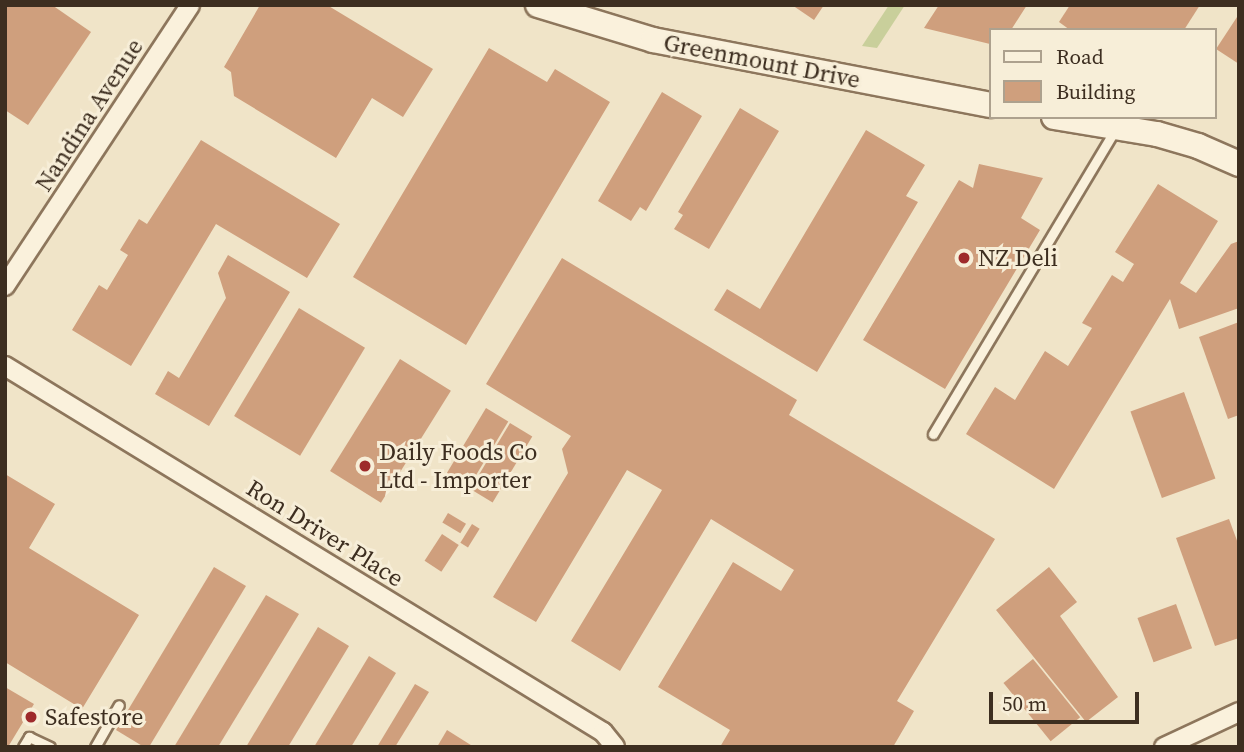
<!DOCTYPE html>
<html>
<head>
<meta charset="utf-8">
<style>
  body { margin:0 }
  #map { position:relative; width:1244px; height:752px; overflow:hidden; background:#f0e4c8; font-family:"Source Serif 4",serif }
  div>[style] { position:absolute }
  .green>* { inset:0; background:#c9cf9b }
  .building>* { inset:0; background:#cf9f7d; transform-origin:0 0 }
  .roads { filter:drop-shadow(2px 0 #8d765c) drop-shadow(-2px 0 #8d765c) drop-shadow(0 2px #8d765c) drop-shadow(0 -2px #8d765c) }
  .lane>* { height:9px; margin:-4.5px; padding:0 4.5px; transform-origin:4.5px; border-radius:4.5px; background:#faf1dc }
  .street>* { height:18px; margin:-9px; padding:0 9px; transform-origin:9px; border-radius:9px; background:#faf1dc }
  .secondary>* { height:24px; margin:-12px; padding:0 12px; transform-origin:12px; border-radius:12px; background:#faf1dc }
  .dots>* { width:19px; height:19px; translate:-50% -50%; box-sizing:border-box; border:4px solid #f7eed8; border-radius:50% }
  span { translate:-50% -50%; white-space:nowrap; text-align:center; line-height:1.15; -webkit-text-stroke:6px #f7eed8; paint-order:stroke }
  .street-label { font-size:24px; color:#3d2e20 }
  .poi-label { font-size:24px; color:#3d2e20 }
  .left { translate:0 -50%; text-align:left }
  .frame { position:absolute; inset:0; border:7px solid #3d2e20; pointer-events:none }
  .legend { position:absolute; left:989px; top:28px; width:228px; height:91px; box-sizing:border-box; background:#f7eed8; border:2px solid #ada18e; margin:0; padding:9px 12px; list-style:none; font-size:21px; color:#3d2e20 }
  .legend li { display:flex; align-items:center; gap:14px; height:35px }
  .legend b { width:35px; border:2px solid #ada18e }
  .scale { position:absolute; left:989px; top:692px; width:150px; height:32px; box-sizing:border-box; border:4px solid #3d2e20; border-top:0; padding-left:9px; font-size:21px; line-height:24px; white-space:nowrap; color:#3d2e20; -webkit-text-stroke:5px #f7eed8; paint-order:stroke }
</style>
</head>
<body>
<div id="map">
  <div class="green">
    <div style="clip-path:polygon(889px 5px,905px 5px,877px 48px,862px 46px)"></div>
  </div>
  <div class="building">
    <div style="clip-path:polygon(5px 5px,52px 5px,91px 32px,28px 125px,5px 110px)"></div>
    <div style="clip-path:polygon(260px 5px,327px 5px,433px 69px,403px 117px,372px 98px,336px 158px,234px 96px,231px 72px,224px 67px)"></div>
    <div style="clip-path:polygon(792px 5px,824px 5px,814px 20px)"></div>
    <div style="clip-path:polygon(939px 5px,1027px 5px,1011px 30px,990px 30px,990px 44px,924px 28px)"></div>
    <div style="clip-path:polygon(1070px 5px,1200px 5px,1184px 30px,1070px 30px,1059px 22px)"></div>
    <div style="clip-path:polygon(1239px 14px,1239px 64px,1216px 49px)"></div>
    <div style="clip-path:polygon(489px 48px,547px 82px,555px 69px,610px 102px,466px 345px,353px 277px)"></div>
    <div style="clip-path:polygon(662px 92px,702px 116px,646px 211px,640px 207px,631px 221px,598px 201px)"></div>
    <div style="clip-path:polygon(740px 108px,779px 131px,709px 249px,674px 229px,683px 215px,678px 212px)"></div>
    <div style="clip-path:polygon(866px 130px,925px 165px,906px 196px,918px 202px,817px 372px,714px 310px,727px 289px,760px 309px)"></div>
    <div style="clip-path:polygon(201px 140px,340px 224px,307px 278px,216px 224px,131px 366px,72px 330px,99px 285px,107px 290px,128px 255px,120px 250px,139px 219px,147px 224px)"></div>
    <div style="clip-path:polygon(979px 164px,1043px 178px,1021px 218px,1040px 230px,945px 389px,863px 340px,959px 180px,973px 188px)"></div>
    <div style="clip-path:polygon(1158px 184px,1218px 221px,1180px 283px,1196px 293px,1231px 244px,1239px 241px,1239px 308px,1179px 329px,1170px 299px,1054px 489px,966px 434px,995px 387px,1015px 400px,1045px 351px,1068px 366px,1092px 328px,1082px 323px,1112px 275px,1123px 282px,1134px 264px,1115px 252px)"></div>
    <div style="clip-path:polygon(228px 255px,290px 292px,209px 426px,155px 394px,168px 371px,179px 378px,226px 298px,218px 273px)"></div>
    <div style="clip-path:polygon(562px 258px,797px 400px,789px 415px,995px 539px,897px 701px,914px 711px,893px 747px,720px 747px,730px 730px,658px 687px,733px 562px,781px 591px,794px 570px,711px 519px,620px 671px,571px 641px,662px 490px,627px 470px,536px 622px,493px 597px,568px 473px,562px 449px,571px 436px,486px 384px)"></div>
    <div style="left:299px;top:308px;width:77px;height:126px;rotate:31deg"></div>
    <div style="clip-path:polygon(1239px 322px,1239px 415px,1228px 419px,1199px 337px)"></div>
    <div style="left:400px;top:359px;width:60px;height:132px;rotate:32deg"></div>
    <div style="left:1184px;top:392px;width:92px;height:57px;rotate:70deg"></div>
    <div style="left:486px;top:408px;width:26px;height:78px;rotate:31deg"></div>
    <div style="left:510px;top:423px;width:26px;height:77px;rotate:31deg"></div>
    <div style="clip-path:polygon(5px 474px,55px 504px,29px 548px,139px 615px,82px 709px,5px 662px)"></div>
    <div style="left:448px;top:513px;width:21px;height:11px;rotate:31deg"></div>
    <div style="clip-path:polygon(1229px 519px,1239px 546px,1239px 638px,1215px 646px,1176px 538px)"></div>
    <div style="left:472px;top:524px;width:9px;height:22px;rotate:32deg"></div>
    <div style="left:442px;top:534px;width:20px;height:32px;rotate:33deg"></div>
    <div style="clip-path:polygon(214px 567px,246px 586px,149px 747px,144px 747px,116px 730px)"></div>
    <div style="clip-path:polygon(1049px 567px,1077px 602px,1060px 616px,1118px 697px,1086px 722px,996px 610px)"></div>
    <div style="clip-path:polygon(266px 595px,299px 614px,218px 747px,174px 747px)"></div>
    <div style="left:1176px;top:604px;width:47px;height:41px;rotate:70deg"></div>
    <div style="clip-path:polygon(318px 627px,349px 646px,288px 747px,246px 747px)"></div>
    <div style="clip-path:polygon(369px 656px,396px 673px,351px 747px,314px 747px)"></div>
    <div style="left:1033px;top:659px;width:75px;height:38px;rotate:51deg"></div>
    <div style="clip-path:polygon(415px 684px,429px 692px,395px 747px,377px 747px)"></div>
    <div style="clip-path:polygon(5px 687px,34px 704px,8px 747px,5px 747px)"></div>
    <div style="clip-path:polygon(447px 730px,474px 747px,437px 747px)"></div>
  </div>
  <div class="roads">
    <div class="lane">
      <div style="left:933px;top:434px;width:353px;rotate:-59.1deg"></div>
      <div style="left:23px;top:747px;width:12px;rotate:-59deg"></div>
      <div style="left:29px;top:737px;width:23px;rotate:25deg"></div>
      <div style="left:95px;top:747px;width:48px;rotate:-60.3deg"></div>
    </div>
    <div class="street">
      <div style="left:5px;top:286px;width:336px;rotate:-56.6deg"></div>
      <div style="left:5px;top:366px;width:701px;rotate:31.47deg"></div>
      <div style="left:603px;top:732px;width:19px;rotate:51deg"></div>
      <div style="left:1164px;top:747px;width:83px;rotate:-25deg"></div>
    </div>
    <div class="secondary">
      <div style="left:538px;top:5px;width:120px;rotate:16.9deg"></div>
      <div style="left:653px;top:40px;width:343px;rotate:10.9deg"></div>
      <div style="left:1054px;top:117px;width:104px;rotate:9.4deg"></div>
      <div style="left:1157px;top:134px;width:43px;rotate:16.3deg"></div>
      <div style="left:1198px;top:146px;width:45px;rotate:23.7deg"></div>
    </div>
  </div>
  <div class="dots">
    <div style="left:964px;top:258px;background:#9e2a2b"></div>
    <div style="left:365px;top:466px;background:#9e2a2b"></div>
    <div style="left:31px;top:717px;background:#9e2a2b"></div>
  </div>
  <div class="street-label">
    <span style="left:762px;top:61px;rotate:11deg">Greenmount Drive</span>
    <span style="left:89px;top:115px;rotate:-57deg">Nandina Avenue</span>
    <span style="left:325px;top:533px;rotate:32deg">Ron Driver Place</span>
  </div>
  <div class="poi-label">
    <span class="left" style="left:978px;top:258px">NZ Deli</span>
    <span class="left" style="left:379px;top:466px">Daily Foods Co<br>Ltd - Importer</span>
    <span class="left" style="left:45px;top:717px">Safestore</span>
  </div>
  <div class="frame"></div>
  <ul class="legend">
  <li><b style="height:9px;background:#faf1dc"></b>Road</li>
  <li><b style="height:19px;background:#cf9f7d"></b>Building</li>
  </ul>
  <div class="scale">50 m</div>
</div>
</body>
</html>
